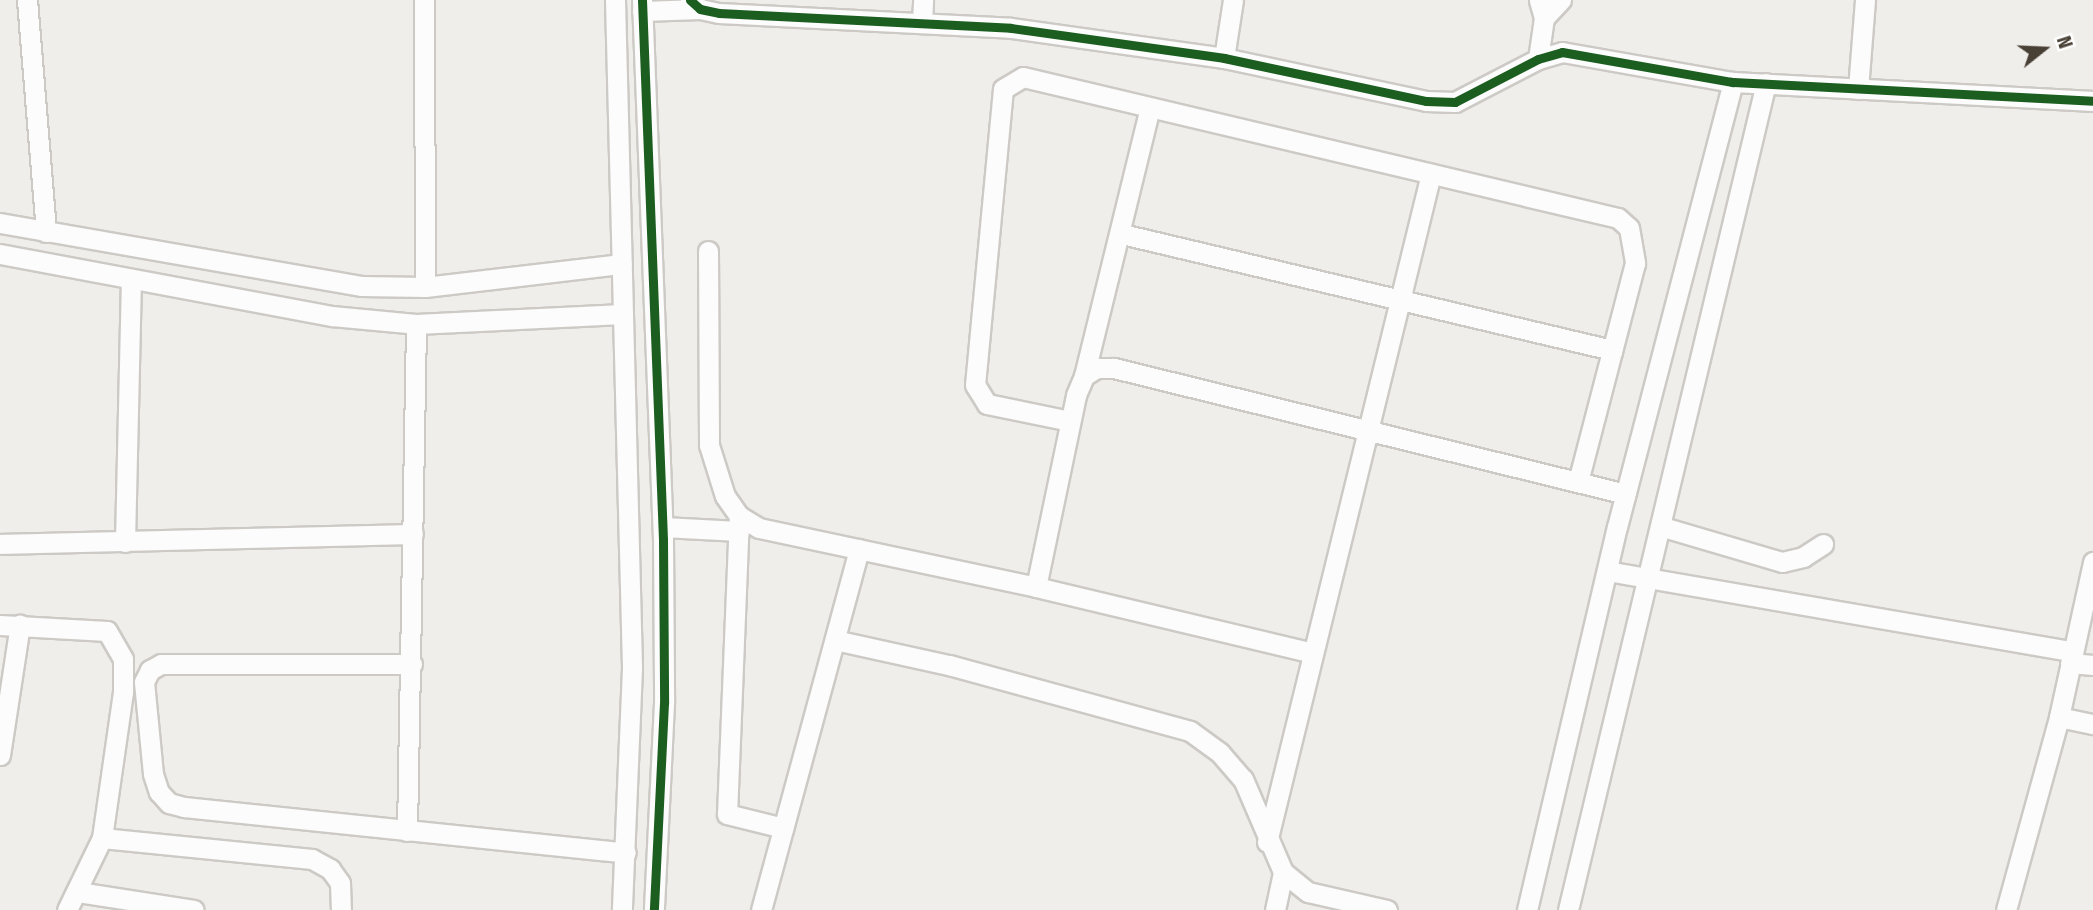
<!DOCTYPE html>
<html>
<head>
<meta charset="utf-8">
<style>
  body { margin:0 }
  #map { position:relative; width:2093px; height:910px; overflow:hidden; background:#f0eeea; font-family:"Fira Sans Condensed",sans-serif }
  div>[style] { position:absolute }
  .roads { filter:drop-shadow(2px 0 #cdcac6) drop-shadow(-2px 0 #cdcac6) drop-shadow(0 2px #cdcac6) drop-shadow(0 -2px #cdcac6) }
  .minor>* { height:19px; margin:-9.5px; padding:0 9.5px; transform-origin:9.5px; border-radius:9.5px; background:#fdfcfc }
  .cycleway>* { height:9px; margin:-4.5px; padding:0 4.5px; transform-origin:4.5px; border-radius:4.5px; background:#1b5e20 }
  span { translate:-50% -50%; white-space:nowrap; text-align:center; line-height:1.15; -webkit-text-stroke:6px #fff; paint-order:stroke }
  .north { position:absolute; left:2009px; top:14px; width:70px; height:70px; -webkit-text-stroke:5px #fff; paint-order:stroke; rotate:72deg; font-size:19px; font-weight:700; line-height:28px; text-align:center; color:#483f35 }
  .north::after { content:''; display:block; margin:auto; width:24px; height:32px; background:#483f35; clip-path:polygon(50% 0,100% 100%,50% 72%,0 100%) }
</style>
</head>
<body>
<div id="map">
  <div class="roads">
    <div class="minor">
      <div style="left:27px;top:0;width:233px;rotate:85.3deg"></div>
      <div style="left:424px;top:0;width:287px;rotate:89.8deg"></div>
      <div style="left:615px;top:0;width:668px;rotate:88.54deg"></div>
      <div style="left:632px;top:668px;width:242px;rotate:92.4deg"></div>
      <div style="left:642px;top:0;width:540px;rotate:87.77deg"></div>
      <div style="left:663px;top:540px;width:163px;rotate:89.6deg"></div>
      <div style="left:664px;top:703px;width:207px;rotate:92.8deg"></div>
      <div style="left:690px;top:0;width:13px;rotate:42deg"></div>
      <div style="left:700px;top:9px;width:19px;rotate:12deg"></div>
      <div style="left:719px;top:13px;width:292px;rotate:2.9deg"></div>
      <div style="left:1011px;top:28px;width:215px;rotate:8deg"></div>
      <div style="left:1224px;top:58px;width:207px;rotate:12deg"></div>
      <div style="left:1426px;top:101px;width:29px;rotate:2deg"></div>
      <div style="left:1455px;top:102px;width:93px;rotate:-27.4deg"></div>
      <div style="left:1538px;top:59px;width:25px;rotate:-16deg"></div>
      <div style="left:1562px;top:52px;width:174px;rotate:10deg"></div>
      <div style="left:1733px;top:82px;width:361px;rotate:3deg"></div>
      <div style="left:642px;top:11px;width:58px;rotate:-2deg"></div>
      <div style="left:1544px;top:18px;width:25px;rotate:-47deg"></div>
      <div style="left:922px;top:22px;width:22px;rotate:-87deg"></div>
      <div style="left:1224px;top:58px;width:59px;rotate:-81.2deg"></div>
      <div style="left:1538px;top:59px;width:41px;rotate:-81.7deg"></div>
      <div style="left:1544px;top:18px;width:19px;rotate:-106deg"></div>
      <div style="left:1858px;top:89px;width:89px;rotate:-85.5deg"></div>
      <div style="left:0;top:223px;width:366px;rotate:9.9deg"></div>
      <div style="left:361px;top:286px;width:64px;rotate:0.9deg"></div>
      <div style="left:425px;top:287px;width:198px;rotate:-6.7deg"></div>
      <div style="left:1122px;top:234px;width:504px;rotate:13.32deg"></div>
      <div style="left:708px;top:251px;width:194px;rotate:89.7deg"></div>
      <div style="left:709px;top:445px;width:53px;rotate:72.6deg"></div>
      <div style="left:725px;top:496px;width:24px;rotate:55deg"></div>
      <div style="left:739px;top:516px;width:23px;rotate:31deg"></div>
      <div style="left:759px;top:528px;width:283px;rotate:12deg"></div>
      <div style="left:1036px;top:587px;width:284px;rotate:13.4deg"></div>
      <div style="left:0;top:254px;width:338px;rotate:10.6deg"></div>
      <div style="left:332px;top:316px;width:84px;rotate:5.4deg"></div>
      <div style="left:416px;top:324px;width:207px;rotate:-2.8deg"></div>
      <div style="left:1084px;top:376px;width:276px;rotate:-76.2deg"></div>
      <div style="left:1070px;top:421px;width:85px;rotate:-168.4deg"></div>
      <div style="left:987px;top:404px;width:22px;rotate:-122deg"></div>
      <div style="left:975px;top:385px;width:297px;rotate:-84.6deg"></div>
      <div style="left:1003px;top:89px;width:23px;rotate:-31deg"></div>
      <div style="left:1023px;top:77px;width:611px;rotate:13.33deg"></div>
      <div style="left:1618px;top:218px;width:15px;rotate:42deg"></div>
      <div style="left:1629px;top:228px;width:36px;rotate:80deg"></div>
      <div style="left:1635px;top:263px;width:226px;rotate:104.6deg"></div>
      <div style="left:739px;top:516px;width:298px;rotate:92.3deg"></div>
      <div style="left:727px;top:814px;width:58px;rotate:14deg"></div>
      <div style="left:663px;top:527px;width:76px;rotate:3deg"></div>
      <div style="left:1663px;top:527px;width:124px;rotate:16.4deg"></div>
      <div style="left:1782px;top:562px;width:22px;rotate:-13deg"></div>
      <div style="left:1803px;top:557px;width:24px;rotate:-33deg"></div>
      <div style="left:125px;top:542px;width:263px;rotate:-88.7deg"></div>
      <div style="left:0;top:544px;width:413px;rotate:-1.4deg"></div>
      <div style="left:1607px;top:571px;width:472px;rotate:9.8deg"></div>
      <div style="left:1036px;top:587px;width:196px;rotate:-78.2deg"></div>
      <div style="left:1076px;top:395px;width:21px;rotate:-67deg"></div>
      <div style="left:1084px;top:376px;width:15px;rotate:-32deg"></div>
      <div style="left:1097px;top:368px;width:17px"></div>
      <div style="left:1114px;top:368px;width:527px;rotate:13.83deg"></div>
      <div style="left:0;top:625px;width:107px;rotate:3.2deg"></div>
      <div style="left:107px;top:631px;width:32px;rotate:60deg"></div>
      <div style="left:123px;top:659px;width:33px;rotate:90deg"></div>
      <div style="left:123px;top:692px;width:148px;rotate:98.2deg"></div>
      <div style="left:102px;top:838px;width:80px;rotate:115.9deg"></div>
      <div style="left:835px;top:640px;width:117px;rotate:12.4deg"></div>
      <div style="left:949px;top:665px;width:250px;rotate:15.3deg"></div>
      <div style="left:1190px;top:731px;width:37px;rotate:36deg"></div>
      <div style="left:1220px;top:753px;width:35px;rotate:49deg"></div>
      <div style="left:1243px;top:779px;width:101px;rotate:66.7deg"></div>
      <div style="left:1283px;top:872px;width:32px;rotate:39deg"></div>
      <div style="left:1308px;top:892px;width:81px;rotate:12.8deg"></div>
      <div style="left:2070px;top:663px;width:23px;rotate:5deg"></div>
      <div style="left:412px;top:664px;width:251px;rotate:180deg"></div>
      <div style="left:161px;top:664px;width:13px;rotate:151deg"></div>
      <div style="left:150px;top:670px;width:13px;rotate:117deg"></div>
      <div style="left:144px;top:682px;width:92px;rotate:84.4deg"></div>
      <div style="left:153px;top:774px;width:19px;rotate:72deg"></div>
      <div style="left:159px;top:792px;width:15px;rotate:48deg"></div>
      <div style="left:169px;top:803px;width:16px;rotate:15deg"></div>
      <div style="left:184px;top:807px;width:444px;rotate:5.9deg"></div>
      <div style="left:2059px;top:717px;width:35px;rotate:12deg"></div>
      <div style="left:0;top:755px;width:132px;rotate:-81.3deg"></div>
      <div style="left:407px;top:831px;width:507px;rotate:-88.98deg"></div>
      <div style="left:102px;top:838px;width:211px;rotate:5.7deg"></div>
      <div style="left:312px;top:859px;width:21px;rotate:29deg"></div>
      <div style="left:330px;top:869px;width:17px;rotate:54deg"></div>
      <div style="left:340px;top:883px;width:27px;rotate:88deg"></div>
      <div style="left:1267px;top:842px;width:688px;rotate:-76.21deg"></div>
      <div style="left:78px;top:892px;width:117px;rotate:8.8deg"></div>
      <div style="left:761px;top:910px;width:374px;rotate:-74.8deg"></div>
      <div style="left:1275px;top:910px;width:39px;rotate:-78deg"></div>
      <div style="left:1527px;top:910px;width:393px;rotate:-76.8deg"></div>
      <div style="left:1617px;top:527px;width:460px;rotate:-75.4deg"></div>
      <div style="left:1568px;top:910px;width:850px;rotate:-76.54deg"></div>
      <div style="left:2006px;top:910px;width:200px;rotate:-74.6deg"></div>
      <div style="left:2059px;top:717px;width:159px;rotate:-77.6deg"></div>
    </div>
  </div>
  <div class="cycleway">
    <div style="left:642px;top:0;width:540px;rotate:87.77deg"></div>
    <div style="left:663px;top:540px;width:163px;rotate:89.6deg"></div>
    <div style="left:664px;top:703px;width:207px;rotate:92.8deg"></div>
    <div style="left:690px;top:0;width:13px;rotate:42deg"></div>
    <div style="left:700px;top:9px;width:19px;rotate:12deg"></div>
    <div style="left:719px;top:13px;width:292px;rotate:2.9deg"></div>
    <div style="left:1011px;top:28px;width:215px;rotate:8deg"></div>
    <div style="left:1224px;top:58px;width:207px;rotate:12deg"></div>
    <div style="left:1426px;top:101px;width:29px;rotate:2deg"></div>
    <div style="left:1455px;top:102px;width:93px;rotate:-27.4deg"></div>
    <div style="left:1538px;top:59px;width:25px;rotate:-16deg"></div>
    <div style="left:1562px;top:52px;width:174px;rotate:10deg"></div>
    <div style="left:1733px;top:82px;width:361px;rotate:3deg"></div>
  </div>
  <div class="north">N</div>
</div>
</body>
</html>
